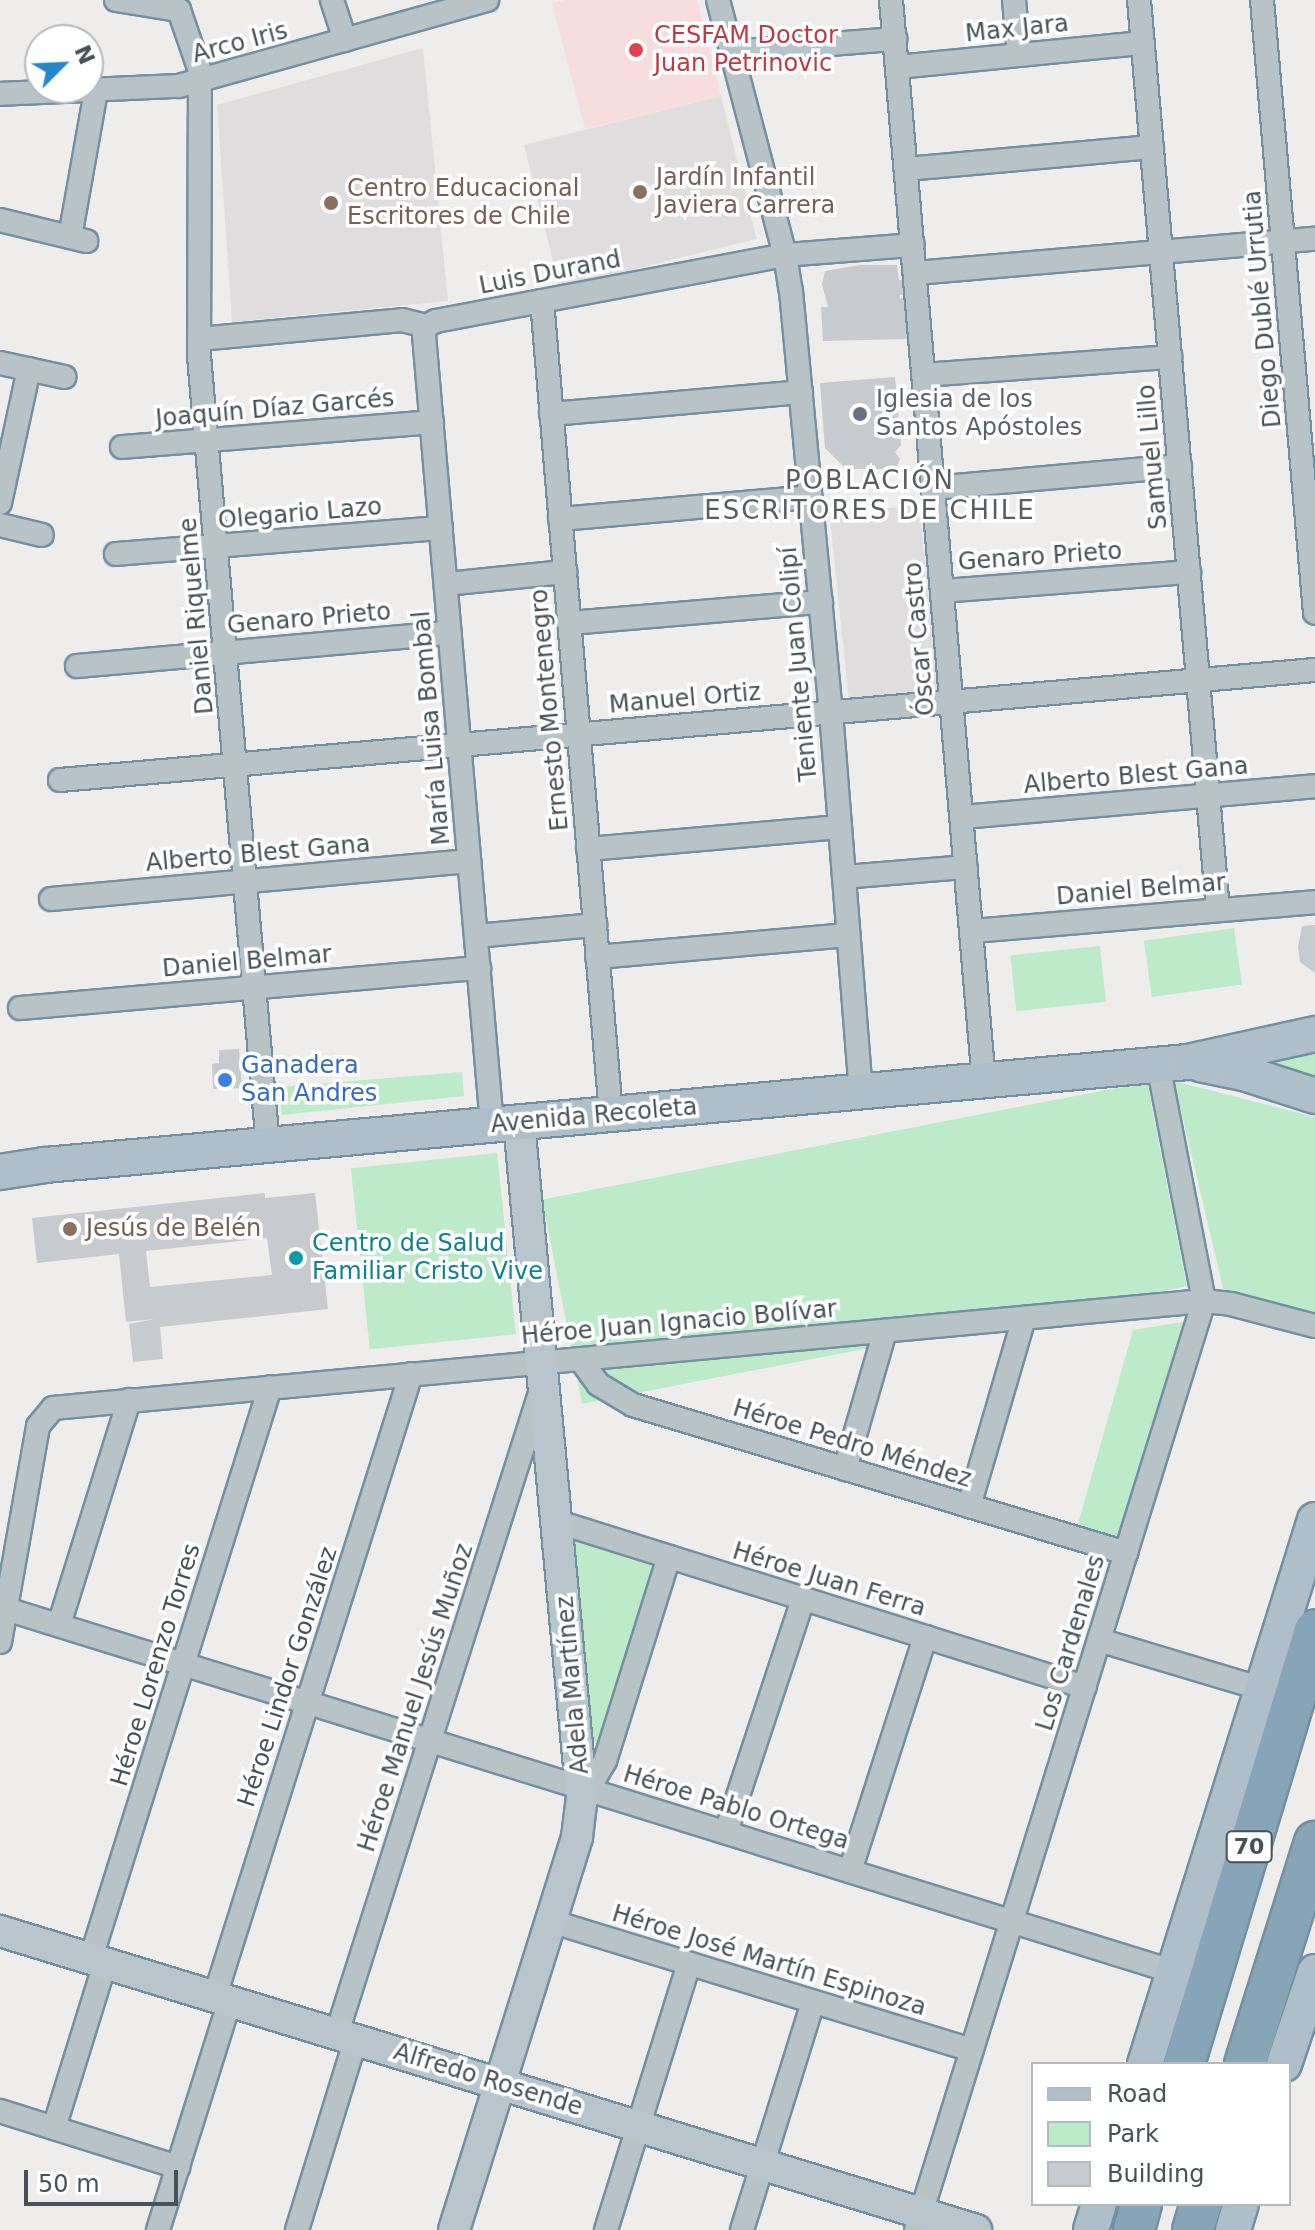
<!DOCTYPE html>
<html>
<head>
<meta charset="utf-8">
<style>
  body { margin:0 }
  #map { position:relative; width:1315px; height:2230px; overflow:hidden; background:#efecec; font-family:"DejaVu Sans",sans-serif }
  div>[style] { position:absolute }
  .education>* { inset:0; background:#e0ddde; transform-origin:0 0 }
  .medical>* { inset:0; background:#f8ddde }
  .green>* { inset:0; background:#bdeac8; transform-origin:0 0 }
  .building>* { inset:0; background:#c7cacf }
  .roads { filter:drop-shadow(2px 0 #7390a3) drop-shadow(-2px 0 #7390a3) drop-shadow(0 2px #7390a3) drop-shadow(0 -2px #7390a3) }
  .street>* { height:22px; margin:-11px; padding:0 11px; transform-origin:11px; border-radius:11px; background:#b8c3c8 }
  .secondary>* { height:30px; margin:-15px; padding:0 15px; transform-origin:15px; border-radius:15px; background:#b9c5cd }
  .primary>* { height:34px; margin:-17px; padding:0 17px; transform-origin:17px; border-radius:17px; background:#aebfc9 }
  .highway>* { height:40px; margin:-20px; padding:0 20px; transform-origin:20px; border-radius:20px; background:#87a5b7 }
  .dots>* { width:22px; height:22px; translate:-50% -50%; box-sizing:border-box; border:4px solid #fff; border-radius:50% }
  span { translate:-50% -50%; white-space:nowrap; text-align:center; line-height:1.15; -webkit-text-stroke:7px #fff; paint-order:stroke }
  .shield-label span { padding:2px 6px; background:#fff; border:2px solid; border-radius:6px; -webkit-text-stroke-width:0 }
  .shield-label { font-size:22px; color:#465258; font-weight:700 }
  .street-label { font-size:24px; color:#465258 }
  .health-label { font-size:24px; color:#be3a42 }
  .left { translate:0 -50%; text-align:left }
  .education-label { font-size:24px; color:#785e54 }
  .worship-label { font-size:24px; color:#5b616d }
  .shop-label { font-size:24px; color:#366cbe }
  .culture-label { font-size:24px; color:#0d838f }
  .neighbourhood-label { font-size:26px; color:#595d60; letter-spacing:2px }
  .legend { position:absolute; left:1031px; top:2062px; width:260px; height:144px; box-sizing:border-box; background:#fff; border:2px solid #b5babc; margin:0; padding:10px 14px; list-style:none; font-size:24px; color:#465258 }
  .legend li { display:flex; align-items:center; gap:16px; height:40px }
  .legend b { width:40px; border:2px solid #b5babc }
  .north { position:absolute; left:24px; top:24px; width:80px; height:80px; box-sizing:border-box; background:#fff; border:2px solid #b5babc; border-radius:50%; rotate:66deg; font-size:22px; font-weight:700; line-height:32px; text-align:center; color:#465258 }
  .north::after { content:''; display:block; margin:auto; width:28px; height:36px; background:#2787ce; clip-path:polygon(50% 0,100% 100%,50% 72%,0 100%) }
  .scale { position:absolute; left:24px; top:2170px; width:154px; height:36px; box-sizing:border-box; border:4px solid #465258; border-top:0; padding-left:10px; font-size:24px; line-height:28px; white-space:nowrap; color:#465258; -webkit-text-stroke:6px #fff; paint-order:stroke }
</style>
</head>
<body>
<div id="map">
  <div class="education">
    <div style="clip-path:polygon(423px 48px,448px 301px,232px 322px,217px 105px)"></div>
    <div style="left:721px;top:96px;width:147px;height:203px;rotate:76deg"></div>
    <div style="left:919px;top:505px;width:186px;height:90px;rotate:84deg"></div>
  </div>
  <div class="medical">
    <div style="clip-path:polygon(565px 0,697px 0,721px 96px,585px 129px,552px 3px)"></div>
  </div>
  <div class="green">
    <div style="left:1234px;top:928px;width:57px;height:91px;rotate:82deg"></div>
    <div style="left:1100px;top:946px;width:56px;height:90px;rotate:84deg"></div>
    <div style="clip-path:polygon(1315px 1052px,1315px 1081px,1256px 1063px)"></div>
    <div style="clip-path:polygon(462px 1072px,464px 1096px,282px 1115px,279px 1087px)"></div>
    <div style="clip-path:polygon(1174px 1081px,1315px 1117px,1315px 1315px,1224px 1292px)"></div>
    <div style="left:1147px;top:1082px;width:208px;height:616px;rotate:79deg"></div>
    <div style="left:497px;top:1153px;width:182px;height:147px;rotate:84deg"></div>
    <div style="clip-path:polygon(1183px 1322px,1118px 1539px,1078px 1524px,1133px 1330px)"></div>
    <div style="clip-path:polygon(574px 1534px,650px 1564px,655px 1574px,601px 1749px,593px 1741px)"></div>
  </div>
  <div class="building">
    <div style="clip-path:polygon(860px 265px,897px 265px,899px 280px,905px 279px,906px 294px,900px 295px,900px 298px,911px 300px,907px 309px,909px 339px,823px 341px,821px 307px,828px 307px,822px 284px,825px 271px)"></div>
    <div style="clip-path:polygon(895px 377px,901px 445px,895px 452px,900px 459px,896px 469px,846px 469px,825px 448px,820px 383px)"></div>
    <div style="clip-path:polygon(1315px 925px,1315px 973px,1300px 962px,1298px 947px,1302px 926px)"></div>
    <div style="clip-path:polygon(239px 1049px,242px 1088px,213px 1089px,212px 1064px,219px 1063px,219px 1050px)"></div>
    <div style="clip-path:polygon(evenodd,265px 1193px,265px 1198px,315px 1193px,328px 1309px,160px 1327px,163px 1359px,133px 1362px,129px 1324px,155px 1319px,126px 1322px,119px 1254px,37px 1263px,32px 1218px,265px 1193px,267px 1238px,272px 1275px,150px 1287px,146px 1251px,267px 1238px)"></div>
  </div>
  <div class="roads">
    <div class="street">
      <div style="left:116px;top:0;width:64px;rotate:9deg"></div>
      <div style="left:179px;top:10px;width:65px;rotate:71deg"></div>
      <div style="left:200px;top:71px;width:285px;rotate:90.2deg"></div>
      <div style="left:199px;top:356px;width:793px;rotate:85.01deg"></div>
      <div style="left:332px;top:0;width:42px;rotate:72deg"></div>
      <div style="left:718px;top:0;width:264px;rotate:75.3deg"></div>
      <div style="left:785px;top:255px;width:36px;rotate:81deg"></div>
      <div style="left:791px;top:291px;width:423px;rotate:84.6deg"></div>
      <div style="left:831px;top:712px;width:381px;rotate:85.5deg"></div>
      <div style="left:891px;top:0;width:1086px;rotate:85.09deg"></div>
      <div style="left:1014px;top:0;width:55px;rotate:84.8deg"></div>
      <div style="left:1139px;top:0;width:913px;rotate:85.04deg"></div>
      <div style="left:1262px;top:0;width:615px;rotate:85.06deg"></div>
      <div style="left:732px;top:52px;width:164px;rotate:-4.6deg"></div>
      <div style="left:897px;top:67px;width:247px;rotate:-5.6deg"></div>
      <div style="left:0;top:94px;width:179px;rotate:-2.6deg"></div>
      <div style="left:179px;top:86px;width:320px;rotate:-15.6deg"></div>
      <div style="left:906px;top:169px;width:247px;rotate:-5.1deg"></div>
      <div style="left:0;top:220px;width:89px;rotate:13.7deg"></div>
      <div style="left:70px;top:237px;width:148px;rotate:-79.9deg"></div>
      <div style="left:915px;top:273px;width:401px;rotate:-4.9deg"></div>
      <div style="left:542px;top:301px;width:817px;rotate:85.15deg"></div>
      <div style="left:426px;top:326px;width:9px;rotate:103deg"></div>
      <div style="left:424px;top:335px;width:793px;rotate:85.08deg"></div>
      <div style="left:199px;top:339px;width:204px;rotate:-5.3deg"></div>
      <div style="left:402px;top:320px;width:25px;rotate:14deg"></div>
      <div style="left:426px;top:326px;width:11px;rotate:-27deg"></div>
      <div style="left:436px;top:321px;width:355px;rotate:-10.7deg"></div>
      <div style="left:785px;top:255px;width:128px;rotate:-4.5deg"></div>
      <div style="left:0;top:363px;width:66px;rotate:12.2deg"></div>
      <div style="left:924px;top:375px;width:247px;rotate:-4.2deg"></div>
      <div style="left:551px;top:414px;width:251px;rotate:-5deg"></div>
      <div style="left:122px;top:447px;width:311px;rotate:-4.6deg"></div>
      <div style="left:933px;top:488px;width:248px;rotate:-5.1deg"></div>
      <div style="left:0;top:503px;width:137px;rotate:-77.8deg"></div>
      <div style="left:560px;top:519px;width:251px;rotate:-5deg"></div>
      <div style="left:0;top:525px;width:43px;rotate:13.4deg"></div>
      <div style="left:116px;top:554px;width:326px;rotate:-4.6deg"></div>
      <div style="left:446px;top:584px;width:120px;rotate:-5.8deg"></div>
      <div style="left:942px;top:591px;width:248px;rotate:-4.4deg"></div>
      <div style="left:569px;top:623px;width:253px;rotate:-4.8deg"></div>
      <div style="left:77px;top:666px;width:374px;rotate:-5.1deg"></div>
      <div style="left:60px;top:780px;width:1260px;rotate:-5.01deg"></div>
      <div style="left:962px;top:817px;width:354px;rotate:-5deg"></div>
      <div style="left:588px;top:849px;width:253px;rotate:-5deg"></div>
      <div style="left:844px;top:877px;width:122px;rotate:-4.7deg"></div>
      <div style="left:51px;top:899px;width:420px;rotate:-5.2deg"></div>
      <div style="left:972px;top:931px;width:344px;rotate:-4.8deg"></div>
      <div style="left:476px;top:936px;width:120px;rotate:-5.3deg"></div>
      <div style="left:597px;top:957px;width:252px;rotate:-5deg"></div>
      <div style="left:20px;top:1008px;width:461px;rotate:-5deg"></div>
      <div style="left:580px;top:1359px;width:31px;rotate:54deg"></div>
      <div style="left:598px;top:1384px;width:41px;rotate:31deg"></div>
      <div style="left:633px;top:1405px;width:515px;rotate:16.71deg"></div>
      <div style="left:845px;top:1469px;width:144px;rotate:-73.8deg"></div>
      <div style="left:969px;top:1506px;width:196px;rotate:-73.7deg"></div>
      <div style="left:558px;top:1522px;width:552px;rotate:17.38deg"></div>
      <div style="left:6px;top:1609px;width:1223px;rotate:17.26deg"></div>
      <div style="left:59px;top:1625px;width:236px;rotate:-72.7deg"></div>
      <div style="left:1099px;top:1640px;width:170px;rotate:16.7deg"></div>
      <div style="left:0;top:1642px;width:219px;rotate:-80deg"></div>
      <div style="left:38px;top:1426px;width:23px;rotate:-50deg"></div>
      <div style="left:53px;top:1408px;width:1156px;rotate:-5.31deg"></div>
      <div style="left:1204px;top:1301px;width:27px;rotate:6deg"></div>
      <div style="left:1231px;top:1304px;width:87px;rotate:14.7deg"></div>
      <div style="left:582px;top:1787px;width:18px;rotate:-38deg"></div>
      <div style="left:596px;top:1776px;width:17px;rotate:-59deg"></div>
      <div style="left:605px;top:1761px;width:214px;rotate:-72.6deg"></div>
      <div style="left:726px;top:1832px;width:245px;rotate:-71.7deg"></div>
      <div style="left:850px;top:1871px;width:246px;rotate:-72.2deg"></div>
      <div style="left:550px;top:1921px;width:441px;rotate:17deg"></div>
      <div style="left:91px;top:1958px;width:598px;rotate:-72.59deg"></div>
      <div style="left:215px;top:1996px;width:652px;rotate:-72.51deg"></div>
      <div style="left:337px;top:2033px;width:671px;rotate:-72.4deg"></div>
      <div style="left:0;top:2111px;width:187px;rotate:17.5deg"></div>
      <div style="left:54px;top:2128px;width:173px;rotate:-72.8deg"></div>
      <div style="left:158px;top:2230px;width:241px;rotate:-72.6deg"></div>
      <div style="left:297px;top:2230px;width:201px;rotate:-72.9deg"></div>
      <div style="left:606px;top:2230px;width:279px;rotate:-72.7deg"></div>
      <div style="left:742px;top:2230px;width:239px;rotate:-72.7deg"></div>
      <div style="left:916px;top:2230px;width:973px;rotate:-72.78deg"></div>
      <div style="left:1204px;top:1301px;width:240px;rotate:-101deg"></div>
    </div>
    <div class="secondary">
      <div style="left:0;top:1931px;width:1021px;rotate:17.03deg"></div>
      <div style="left:454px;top:2230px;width:412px;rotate:-72.6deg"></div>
      <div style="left:577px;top:1837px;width:38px;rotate:-83deg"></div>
      <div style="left:582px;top:1799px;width:679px;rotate:-95.32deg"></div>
    </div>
    <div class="primary">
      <div style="left:1200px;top:1064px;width:48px;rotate:12deg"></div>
      <div style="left:1247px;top:1074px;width:71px;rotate:17.9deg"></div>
      <div style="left:0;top:1172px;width:46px;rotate:-8.8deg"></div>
      <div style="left:45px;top:1165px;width:1148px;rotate:-5.15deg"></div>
      <div style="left:1188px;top:1062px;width:130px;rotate:-12.4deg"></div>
      <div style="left:1145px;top:2064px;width:570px;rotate:-72.65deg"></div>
      <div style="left:1284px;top:2064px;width:97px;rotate:-71.4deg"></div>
      <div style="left:1091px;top:2230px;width:27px;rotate:-73deg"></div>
      <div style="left:1233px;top:2230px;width:27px;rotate:-73deg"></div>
    </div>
    <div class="highway">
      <div style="left:1184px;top:2064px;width:453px;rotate:-73.2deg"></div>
      <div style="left:1245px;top:2064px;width:233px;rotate:-72.5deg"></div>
      <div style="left:1134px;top:2230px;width:27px;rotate:-75deg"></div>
      <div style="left:1193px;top:2230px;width:27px;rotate:-73deg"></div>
    </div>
  </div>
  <div class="dots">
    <div style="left:636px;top:50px;background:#e0444e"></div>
    <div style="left:640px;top:192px;background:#8d6e63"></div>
    <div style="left:331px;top:203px;background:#8d6e63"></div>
    <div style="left:860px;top:414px;background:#6b7280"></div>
    <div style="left:225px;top:1080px;background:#3f7fe0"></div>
    <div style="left:70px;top:1229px;background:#8d6e63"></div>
    <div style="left:296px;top:1258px;background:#0f9aa8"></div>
  </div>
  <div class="shield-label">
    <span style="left:1249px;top:1847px">70</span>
  </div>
  <div class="street-label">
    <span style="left:1017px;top:29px;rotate:-6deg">Max Jara</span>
    <span style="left:240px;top:43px;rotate:-15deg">Arco Iris</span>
    <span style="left:550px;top:273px;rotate:-11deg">Luis Durand</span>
    <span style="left:1263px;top:309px;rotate:-95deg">Diego Dublé Urrutia</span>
    <span style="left:275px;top:409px;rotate:-5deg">Joaquín Díaz Garcés</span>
    <span style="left:1153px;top:457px;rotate:-95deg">Samuel Lillo</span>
    <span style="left:300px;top:514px;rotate:-5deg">Olegario Lazo</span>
    <span style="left:1040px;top:557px;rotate:-4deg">Genaro Prieto</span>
    <span style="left:197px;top:616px;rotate:-95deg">Daniel Riquelme</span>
    <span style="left:309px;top:619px;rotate:-5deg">Genaro Prieto</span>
    <span style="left:920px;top:639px;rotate:-95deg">Óscar Castro</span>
    <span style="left:799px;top:664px;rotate:-95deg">Teniente Juan Colipí</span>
    <span style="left:685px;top:699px;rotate:-5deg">Manuel Ortiz</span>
    <span style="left:550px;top:710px;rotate:-95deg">Ernesto Montenegro</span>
    <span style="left:432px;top:728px;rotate:-95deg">María Luisa Bombal</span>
    <span style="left:1136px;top:776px;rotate:-5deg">Alberto Blest Gana</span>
    <span style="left:258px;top:854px;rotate:-5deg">Alberto Blest Gana</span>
    <span style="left:1141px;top:890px;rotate:-5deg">Daniel Belmar</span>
    <span style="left:247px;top:962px;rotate:-5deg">Daniel Belmar</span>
    <span style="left:594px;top:1116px;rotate:-5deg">Avenida Recoleta</span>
    <span style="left:679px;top:1323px;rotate:-5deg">Héroe Juan Ignacio Bolívar</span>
    <span style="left:852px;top:1444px;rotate:17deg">Héroe Pedro Méndez</span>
    <span style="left:829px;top:1580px;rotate:17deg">Héroe Juan Ferra</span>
    <span style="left:1071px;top:1643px;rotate:-73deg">Los Cardenales</span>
    <span style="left:156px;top:1665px;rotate:-73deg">Héroe Lorenzo Torres</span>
    <span style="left:288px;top:1677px;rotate:-72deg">Héroe Lindor González</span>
    <span style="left:573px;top:1685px;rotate:-95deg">Adela Martínez</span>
    <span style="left:416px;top:1698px;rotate:-72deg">Héroe Manuel Jesús Muñoz</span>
    <span style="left:736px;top:1808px;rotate:17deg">Héroe Pablo Ortega</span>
    <span style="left:769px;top:1961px;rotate:17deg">Héroe José Martín Espinoza</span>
    <span style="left:488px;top:2080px;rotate:17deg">Alfredo Rosende</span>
  </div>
  <div class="health-label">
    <span class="left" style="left:654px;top:50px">CESFAM Doctor<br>Juan Petrinovic</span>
  </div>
  <div class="education-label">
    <span class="left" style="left:656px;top:192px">Jardín Infantil<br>Javiera Carrera</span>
    <span class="left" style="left:347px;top:203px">Centro Educacional<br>Escritores de Chile</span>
    <span class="left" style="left:86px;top:1229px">Jesús de Belén</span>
  </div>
  <div class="worship-label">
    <span class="left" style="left:876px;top:414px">Iglesia de los<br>Santos Apóstoles</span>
  </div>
  <div class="shop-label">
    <span class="left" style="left:241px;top:1080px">Ganadera<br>San Andres</span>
  </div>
  <div class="culture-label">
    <span class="left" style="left:312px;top:1258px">Centro de Salud<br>Familiar Cristo Vive</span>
  </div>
  <div class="neighbourhood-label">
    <span style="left:870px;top:496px">POBLACIÓN<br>ESCRITORES DE CHILE</span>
  </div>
  <ul class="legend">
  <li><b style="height:10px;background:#aebfc9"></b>Road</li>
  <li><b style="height:22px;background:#bdeac8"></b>Park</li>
  <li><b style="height:22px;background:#c7cacf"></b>Building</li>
  </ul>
  <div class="north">N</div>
  <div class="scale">50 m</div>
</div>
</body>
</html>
